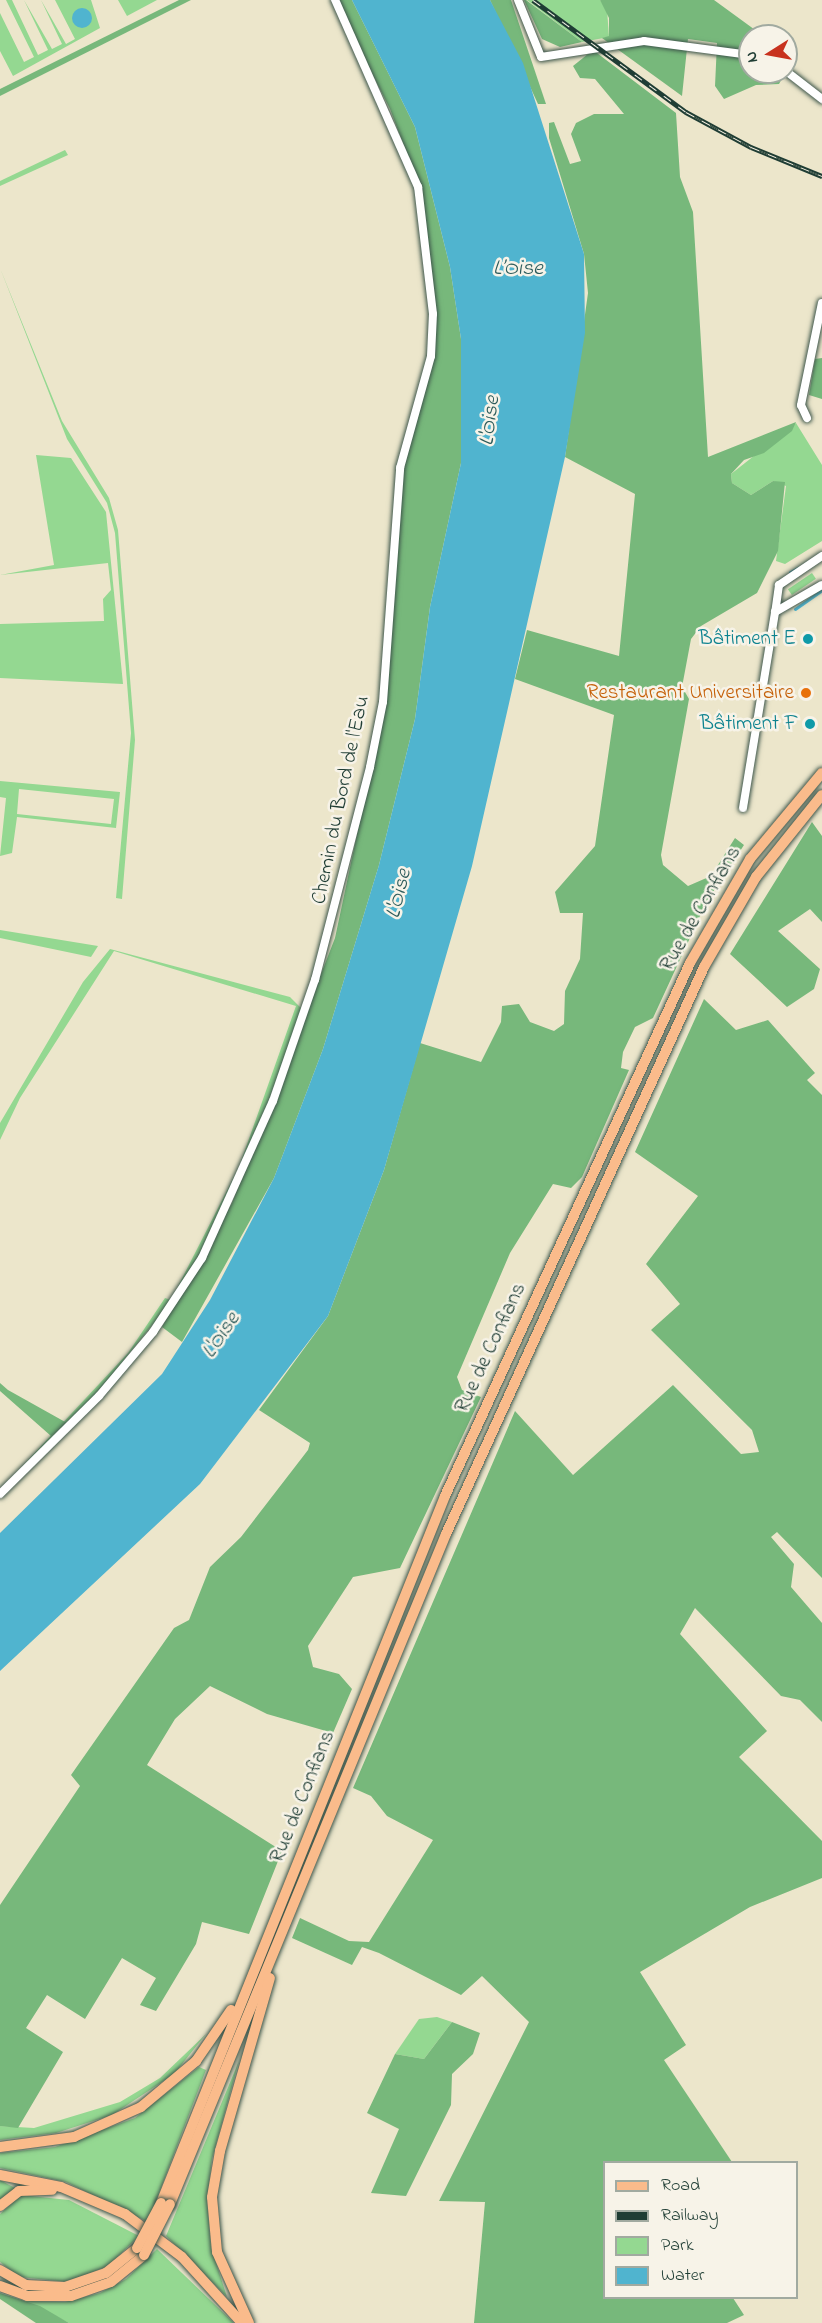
<!DOCTYPE html>
<meta charset="utf-8">
<style>
body{margin:0}
#map{position:relative;width:822px;height:2323px;overflow:hidden;background:#ece6cb;font-family:"Indie Flower",sans-serif}
div>[style]{position:absolute}
[style*='--x']{left:calc(var(--x)*1px);top:calc(var(--y)*1px);width:calc(var(--w)*1px);rotate:calc(var(--a)*1deg)}
.green>*{inset:0;background:#94d891;transform-origin:0 0}
.forest>*{inset:0;background:#77b87b}
.water>*{inset:0;background:#50b4cf}
.round{border-radius:50%}
.stream>*{height:3px;margin:-1.5px;padding:0 1.5px;transform-origin:1.5px;border-radius:1.5px;background:#50b4cf}
.roads{filter:drop-shadow(0 0 2px #3e564b) drop-shadow(0 0 2px #3e564b)}
.minor>*{height:8px;margin:-4px;padding:0 4px;transform-origin:4px;border-radius:4px;background:#fff}
.major>*{height:10px;margin:-5px;padding:0 5px;transform-origin:5px;border-radius:5px;background:#fabb8b}
.rail>*{height:5px;margin-top:-2.5px;transform-origin:0;background:repeating-linear-gradient(90deg,#f7f3e8 0 9px,#1f3d34 0 18px);box-sizing:border-box;border-block:2px solid #1f3d34}
.bridges{filter:drop-shadow(0 0 2px #3e564b) drop-shadow(0 0 2px #3e564b)}
.major-bridge>*{height:10px;margin:-5px;padding:0 5px;transform-origin:5px;border-radius:5px;background:#fabb8b}
.dots>*{width:16px;height:16px;translate:-50% -50%;box-sizing:border-box;border:3px solid #f7f3e8;border-radius:50%}
span{translate:-50% -50%;white-space:nowrap;text-align:center;line-height:1.15;-webkit-text-stroke:5px #f7f3e8;paint-order:stroke}
.culture-label{font-size:21px;color:#0d838f}
.right{translate:-100% -50%;text-align:right}
.food-label{font-size:21px;color:#c56008}
.street-label{font-size:21px;color:#1f3d34}
.water-label{font-size:22px;color:#2b5b5b;font-style:italic}
.legend{position:absolute;left:603px;top:2161px;width:195px;height:138px;box-sizing:border-box;background:#f7f3e8;border:2px solid #a1aaa0;margin:0;padding:8px 10px;list-style:none;font-size:18px;color:#1f3d34}
.legend li{display:flex;align-items:center;gap:12px;height:30px}
.legend b{width:30px;border:2px solid #a1aaa0}
.north{position:absolute;left:738px;top:24px;width:60px;height:60px;box-sizing:border-box;background:#f7f3e8;border:2px solid #a1aaa0;border-radius:50%;rotate:259deg;font-size:16px;font-weight:700;line-height:24px;text-align:center;color:#1f3d34}
.north::after{content:'';display:block;margin:auto;width:21px;height:27px;background:#c8321e;clip-path:polygon(50% 0,100% 100%,50% 72%,0 100%)}
</style>
<div id="map">
<div class="green">
<i style="clip-path:polygon(6px 0,12px 0,38px 55px,48px 50px,24px 0,52px 49px,62px 44px,41px 0,66px 44px,75px 39px,55px 0,91px 0,100px 28px,13px 76px,0 51px,0 13px,24px 62px,34px 57px)"></i>
<i style="clip-path:polygon(118px 0,157px 0,127px 16px)"></i>
<i style="clip-path:polygon(527px 0,600px 0,607px 9px,609px 37px,582px 42px)"></i>
<i style="clip-path:polygon(65px 150px,68px 155px,0 186px,0 181px)"></i>
<i style="clip-path:polygon(0 268px,62px 421px,109px 498px,118px 530px,135px 740px,122px 899px,116px 898px,131px 733px,115px 533px,107px 503px,67px 439px)"></i>
<i style="clip-path:polygon(796px 423px,822px 465px,822px 541px,785px 564px,776px 561px,786px 486px,773px 481px,751px 495px,732px 483px,731px 474px)"></i>
<i style="clip-path:polygon(36px 455px,71px 458px,106px 512px,123px 684px,0 678px,0 624px,104px 621px,103px 599px,111px 590px,108px 563px,0 575px,54px 565px)"></i>
<i style="left:812px;top:573px;width:7px;height:29px;rotate:56deg"></i>
<i style="clip-path:polygon(evenodd,0 781px,120px 792px,116px 828px,17px 817px,12px 853px,0 856px,6px 798px,0 797px,0 781px,19px 789px,114px 799px,111px 824px,17px 814px,19px 789px)"></i>
<i style="clip-path:polygon(0 930px,98px 946px,91px 957px,0 938px)"></i>
<i style="clip-path:polygon(110px 949px,290px 997px,302px 1009px,245px 1165px,186px 1283px,85px 1408px,0 1490px,128px 1353px,165px 1298px,171px 1300px,239px 1167px,296px 1006px,114px 951px,20px 1098px,0 1140px,0 1123px,83px 982px)"></i>
<i style="clip-path:polygon(437px 2017px,452px 2022px,424px 2059px,395px 2054px,419px 2019px)"></i>
<i style="clip-path:polygon(206px 2034px,174px 2074px,112px 2115px,56px 2133px,0 2140px,0 2126px,34px 2128px,120px 2102px,160px 2078px)"></i>
<i style="clip-path:polygon(239px 2061px,212px 2159px,207px 2200px,211px 2247px,227px 2297px,166px 2236px)"></i>
<i style="clip-path:polygon(199px 2067px,206px 2070px,148px 2222px,66px 2182px,0 2168px,0 2153px,55px 2147px,135px 2118px)"></i>
<i style="clip-path:polygon(0 2180px,15px 2188px,0 2200px)"></i>
<i style="clip-path:polygon(21px 2195px,69px 2200px,139px 2236px,108px 2266px,68px 2282px,19px 2277px,0 2262px,0 2214px)"></i>
<i style="clip-path:polygon(157px 2249px,234px 2323px,69px 2323px,24px 2301px,65px 2302px,100px 2293px,126px 2279px)"></i>
</div>
<div class="forest">
<i style="clip-path:polygon(179px 0,191px 0,0 96px,0 89px)"></i>
<i style="clip-path:polygon(335px 0,352px 0,415px 127px,450px 267px,461px 339px,461px 463px,430px 607px,415px 719px,379px 865px,323px 1049px,274px 1178px,182px 1342px,162px 1327px,232px 1203px,335px 938px,385px 703px,402px 468px,432px 357px,420px 188px,390px 109px)"></i>
<i style="clip-path:polygon(490px 0,511px 0,546px 104px,538px 104px)"></i>
<i style="clip-path:polygon(524px 0,526px 0,582px 42px,560px 47px,542px 39px)"></i>
<i style="clip-path:polygon(600px 0,714px 0,762px 35px,750px 36px,750px 72px,784px 75px,779px 84px,756px 85px,724px 99px,715px 86px,717px 43px,688px 39px,682px 96px,602px 38px,609px 36px,609px 18px)"></i>
<i style="clip-path:polygon(593px 50px,676px 113px,680px 177px,693px 212px,708px 457px,796px 422px,792px 431px,764px 453px,744px 460px,731px 474px,732px 483px,751px 495px,773px 481px,785px 482px,778px 551px,757px 593px,701px 626px,691px 639px,682px 687px,689px 699px,661px 855px,663px 865px,688px 886px,711px 876px,735px 838px,744px 845px,707px 901px,653px 1018px,635px 1027px,623px 1052px,621px 1068px,629px 1070px,582px 1177px,571px 1188px,553px 1184px,510px 1253px,457px 1377px,462px 1390px,481px 1397px,400px 1568px,353px 1577px,308px 1646px,313px 1667px,339px 1674px,352px 1689px,333px 1733px,267px 1714px,210px 1686px,175px 1719px,147px 1765px,282px 1851px,249px 1934px,202px 1922px,196px 1944px,156px 2011px,140px 2005px,156px 1978px,122px 1958px,85px 2019px,47px 1995px,26px 2028px,63px 2052px,18px 2128px,0 2126px,0 1905px,80px 1786px,71px 1775px,174px 1628px,189px 1620px,210px 1567px,241px 1537px,308px 1450px,310px 1443px,259px 1410px,328px 1316px,384px 1170px,420px 1043px,481px 1062px,501px 1022px,502px 1006px,519px 1004px,530px 1022px,554px 1031px,564px 1024px,565px 991px,580px 959px,583px 913px,560px 913px,555px 892px,595px 846px,614px 715px,515px 679px,527px 630px,619px 656px,635px 494px,565px 457px,588px 293px,584px 254px,549px 138px,549px 123px,554px 122px,570px 164px,581px 161px,571px 134px,576px 123px,594px 114px,624px 114px,595px 79px,580px 78px,573px 66px)"></i>
<i style="clip-path:polygon(822px 358px,822px 399px,809px 395px,815px 359px)"></i>
<i style="clip-path:polygon(812px 822px,822px 836px,822px 922px,810px 909px,778px 931px,820px 969px,814px 989px,787px 1007px,730px 954px)"></i>
<i style="clip-path:polygon(704px 999px,736px 1030px,768px 1020px,815px 1073px,807px 1080px,822px 1095px,822px 1578px,777px 1532px,771px 1537px,794px 1564px,791px 1587px,822px 1623px,822px 1722px,800px 1700px,781px 1696px,695px 1608px,680px 1634px,767px 1731px,739px 1757px,822px 1841px,822px 1878px,750px 1907px,640px 1972px,686px 2045px,664px 2060px,732px 2162px,604px 2162px,604px 2298px,733px 2298px,744px 2315px,727px 2323px,474px 2323px,485px 2202px,439px 2201px,529px 2022px,482px 1976px,461px 1995px,379px 1953px,362px 1947px,352px 1965px,292px 1938px,300px 1918px,349px 1941px,369px 1942px,433px 1840px,387px 1816px,371px 1796px,353px 1788px,515px 1411px,573px 1475px,673px 1385px,741px 1454px,759px 1452px,752px 1430px,651px 1330px,680px 1304px,646px 1264px,698px 1196px,635px 1152px)"></i>
<i style="clip-path:polygon(0 1383px,8px 1390px,67px 1423px,51px 1436px,0 1391px)"></i>
<i style="clip-path:polygon(452px 2022px,480px 2033px,473px 2054px,452px 2074px,451px 2105px,406px 2196px,371px 2193px,399px 2129px,367px 2113px,395px 2054px,424px 2059px)"></i>
<i style="clip-path:polygon(0 2293px,40px 2306px,69px 2323px,36px 2323px,0 2299px)"></i>
</div>
<div class="water">
<i style="clip-path:polygon(352px 0,490px 0,523px 63px,584px 254px,585px 333px,565px 457px,472px 866px,384px 1170px,328px 1316px,200px 1484px,0 1671px,0 1533px,162px 1374px,210px 1300px,274px 1178px,323px 1049px,379px 865px,415px 719px,430px 607px,461px 463px,461px 339px,450px 267px,415px 127px)"></i>
<i class="round" style="left:72px;top:8px;width:20px;height:20px"></i>
</div>
<div class="stream">
<i style="--x:790;--y:572;--w:9;--a:-27"></i>
<i style="--x:795;--y:609;--w:33;--a:-35"></i>
</div>
<div class="roads">
<div class="minor">
<i style="--x:518;--y:0;--w:61;--a:68"></i>
<i style="--x:541;--y:57;--w:104;--a:-8.8"></i>
<i style="--x:644;--y:41;--w:107;--a:7.5"></i>
<i style="--x:786;--y:71;--w:46;--a:37.9"></i>
<i style="--x:807;--y:418;--w:14;--a:-115"></i>
<i style="--x:801;--y:405;--w:104;--a:-78.4"></i>
<i style="--x:822;--y:556;--w:52;--a:146"></i>
<i style="--x:779;--y:585;--w:27;--a:98"></i>
<i style="--x:775;--y:612;--w:54;--a:-29.9"></i>
<i style="--x:743;--y:808;--w:199;--a:-80.7"></i>
<i style="--x:0;--y:1494;--w:139;--a:-44.7"></i>
<i style="--x:99;--y:1396;--w:84;--a:-49.8"></i>
<i style="--x:153;--y:1332;--w:89;--a:-56.5"></i>
<i style="--x:202;--y:1258;--w:172;--a:-65.7"></i>
<i style="--x:273;--y:1101;--w:128;--a:-70.9"></i>
<i style="--x:315;--y:980;--w:220;--a:-75.5"></i>
<i style="--x:370;--y:767;--w:66;--a:-78.7"></i>
<i style="--x:383;--y:702;--w:235;--a:-85.8"></i>
<i style="--x:400;--y:468;--w:116;--a:-74.5"></i>
<i style="--x:431;--y:356;--w:42;--a:-87.3"></i>
<i style="--x:433;--y:314;--w:128;--a:-96.7"></i>
<i style="--x:418;--y:187;--w:205;--a:-113.9"></i>
</div>
<div class="major">
<i style="--x:0;--y:2147;--w:75;--a:-7.7"></i>
<i style="--x:74;--y:2137;--w:73;--a:-24.1"></i>
<i style="--x:141;--y:2107;--w:72;--a:-39.9"></i>
<i style="--x:196;--y:2061;--w:62;--a:-55.5"></i>
<i style="--x:0;--y:2175;--w:62;--a:11.1"></i>
<i style="--x:61;--y:2187;--w:69;--a:22.9"></i>
<i style="--x:125;--y:2214;--w:71;--a:37"></i>
<i style="--x:182;--y:2257;--w:89;--a:47.7"></i>
<i style="--x:161;--y:2203;--w:762;--a:-68.11"></i>
<i style="--x:445;--y:1496;--w:587;--a:-65.31"></i>
<i style="--x:690;--y:963;--w:120;--a:-60"></i>
<i style="--x:750;--y:859;--w:112;--a:-50.1"></i>
<i style="--x:170;--y:2204;--w:725;--a:-67.61"></i>
<i style="--x:446;--y:1534;--w:623;--a:-65.53"></i>
<i style="--x:704;--y:967;--w:104;--a:-60"></i>
<i style="--x:756;--y:877;--w:105;--a:-51.2"></i>
<i style="--x:0;--y:2206;--w:24;--a:-38"></i>
<i style="--x:19;--y:2191;--w:33;--a:-2"></i>
<i style="--x:0;--y:2270;--w:30;--a:30"></i>
<i style="--x:26;--y:2285;--w:39;--a:3"></i>
<i style="--x:65;--y:2287;--w:43;--a:-18.9"></i>
<i style="--x:106;--y:2273;--w:40;--a:-39"></i>
<i style="--x:0;--y:2286;--w:29;--a:20"></i>
<i style="--x:27;--y:2296;--w:44;--a:0"></i>
<i style="--x:71;--y:2296;--w:42;--a:-19.3"></i>
<i style="--x:111;--y:2282;--w:43;--a:-39.3"></i>
<i style="--x:249;--y:2323;--w:78;--a:-114.3"></i>
<i style="--x:217;--y:2252;--w:55;--a:-95.2"></i>
<i style="--x:212;--y:2197;--w:47;--a:-80.1"></i>
<i style="--x:220;--y:2151;--w:180;--a:-73.9"></i>
</div>
</div>
<div class="rail">
<i style="--x:533;--y:0;--w:190;--a:36.2"></i>
<i style="--x:686;--y:112;--w:74;--a:28.3"></i>
<i style="--x:751;--y:147;--w:77;--a:22.2"></i>
</div>
<div class="bridges">
<div class="major-bridge">
<i style="--x:137;--y:2248;--w:51;--a:-61.9"></i>
<i style="--x:144;--y:2255;--w:57;--a:-63"></i>
</div>
</div>
<div class="dots">
<i style="left:808px;top:639px;background:#0f9aa8"></i>
<i style="left:806px;top:693px;background:#e8710a"></i>
<i style="left:810px;top:724px;background:#0f9aa8"></i>
</div>
<div class="culture-label">
<span class="right" style="left:796px;top:639px">Bâtiment E</span>
<span class="right" style="left:798px;top:724px">Bâtiment F</span>
</div>
<div class="food-label">
<span class="right" style="left:794px;top:693px">Restaurant Universitaire</span>
</div>
<div class="street-label">
<span style="left:341px;top:800px;rotate:-78deg">Chemin du Bord de l'Eau</span>
<span style="left:701px;top:909px;rotate:-60deg">Rue de Conflans</span>
<span style="left:491px;top:1348px;rotate:-65deg">Rue de Conflans</span>
<span style="left:303px;top:1797px;rotate:-68deg">Rue de Conflans</span>
</div>
<div class="water-label">
<span style="left:518px;top:270px">L’Oise</span>
<span style="left:491px;top:421px;rotate:-83deg">L'Oise</span>
<span style="left:400px;top:894px;rotate:-76deg">L'Oise</span>
<span style="left:222px;top:1336px;rotate:-56deg">L'Oise</span>
</div>
<ul class="legend">
<li><b style="height:8px;background:#fabb8b"></b>Road</li>
<li><b style="height:8px;background:#1f3d34"></b>Railway</li>
<li><b style="height:16px;background:#94d891"></b>Park</li>
<li><b style="height:16px;background:#50b4cf"></b>Water</li>
</ul>
<div class="north">N</div>
</div>
